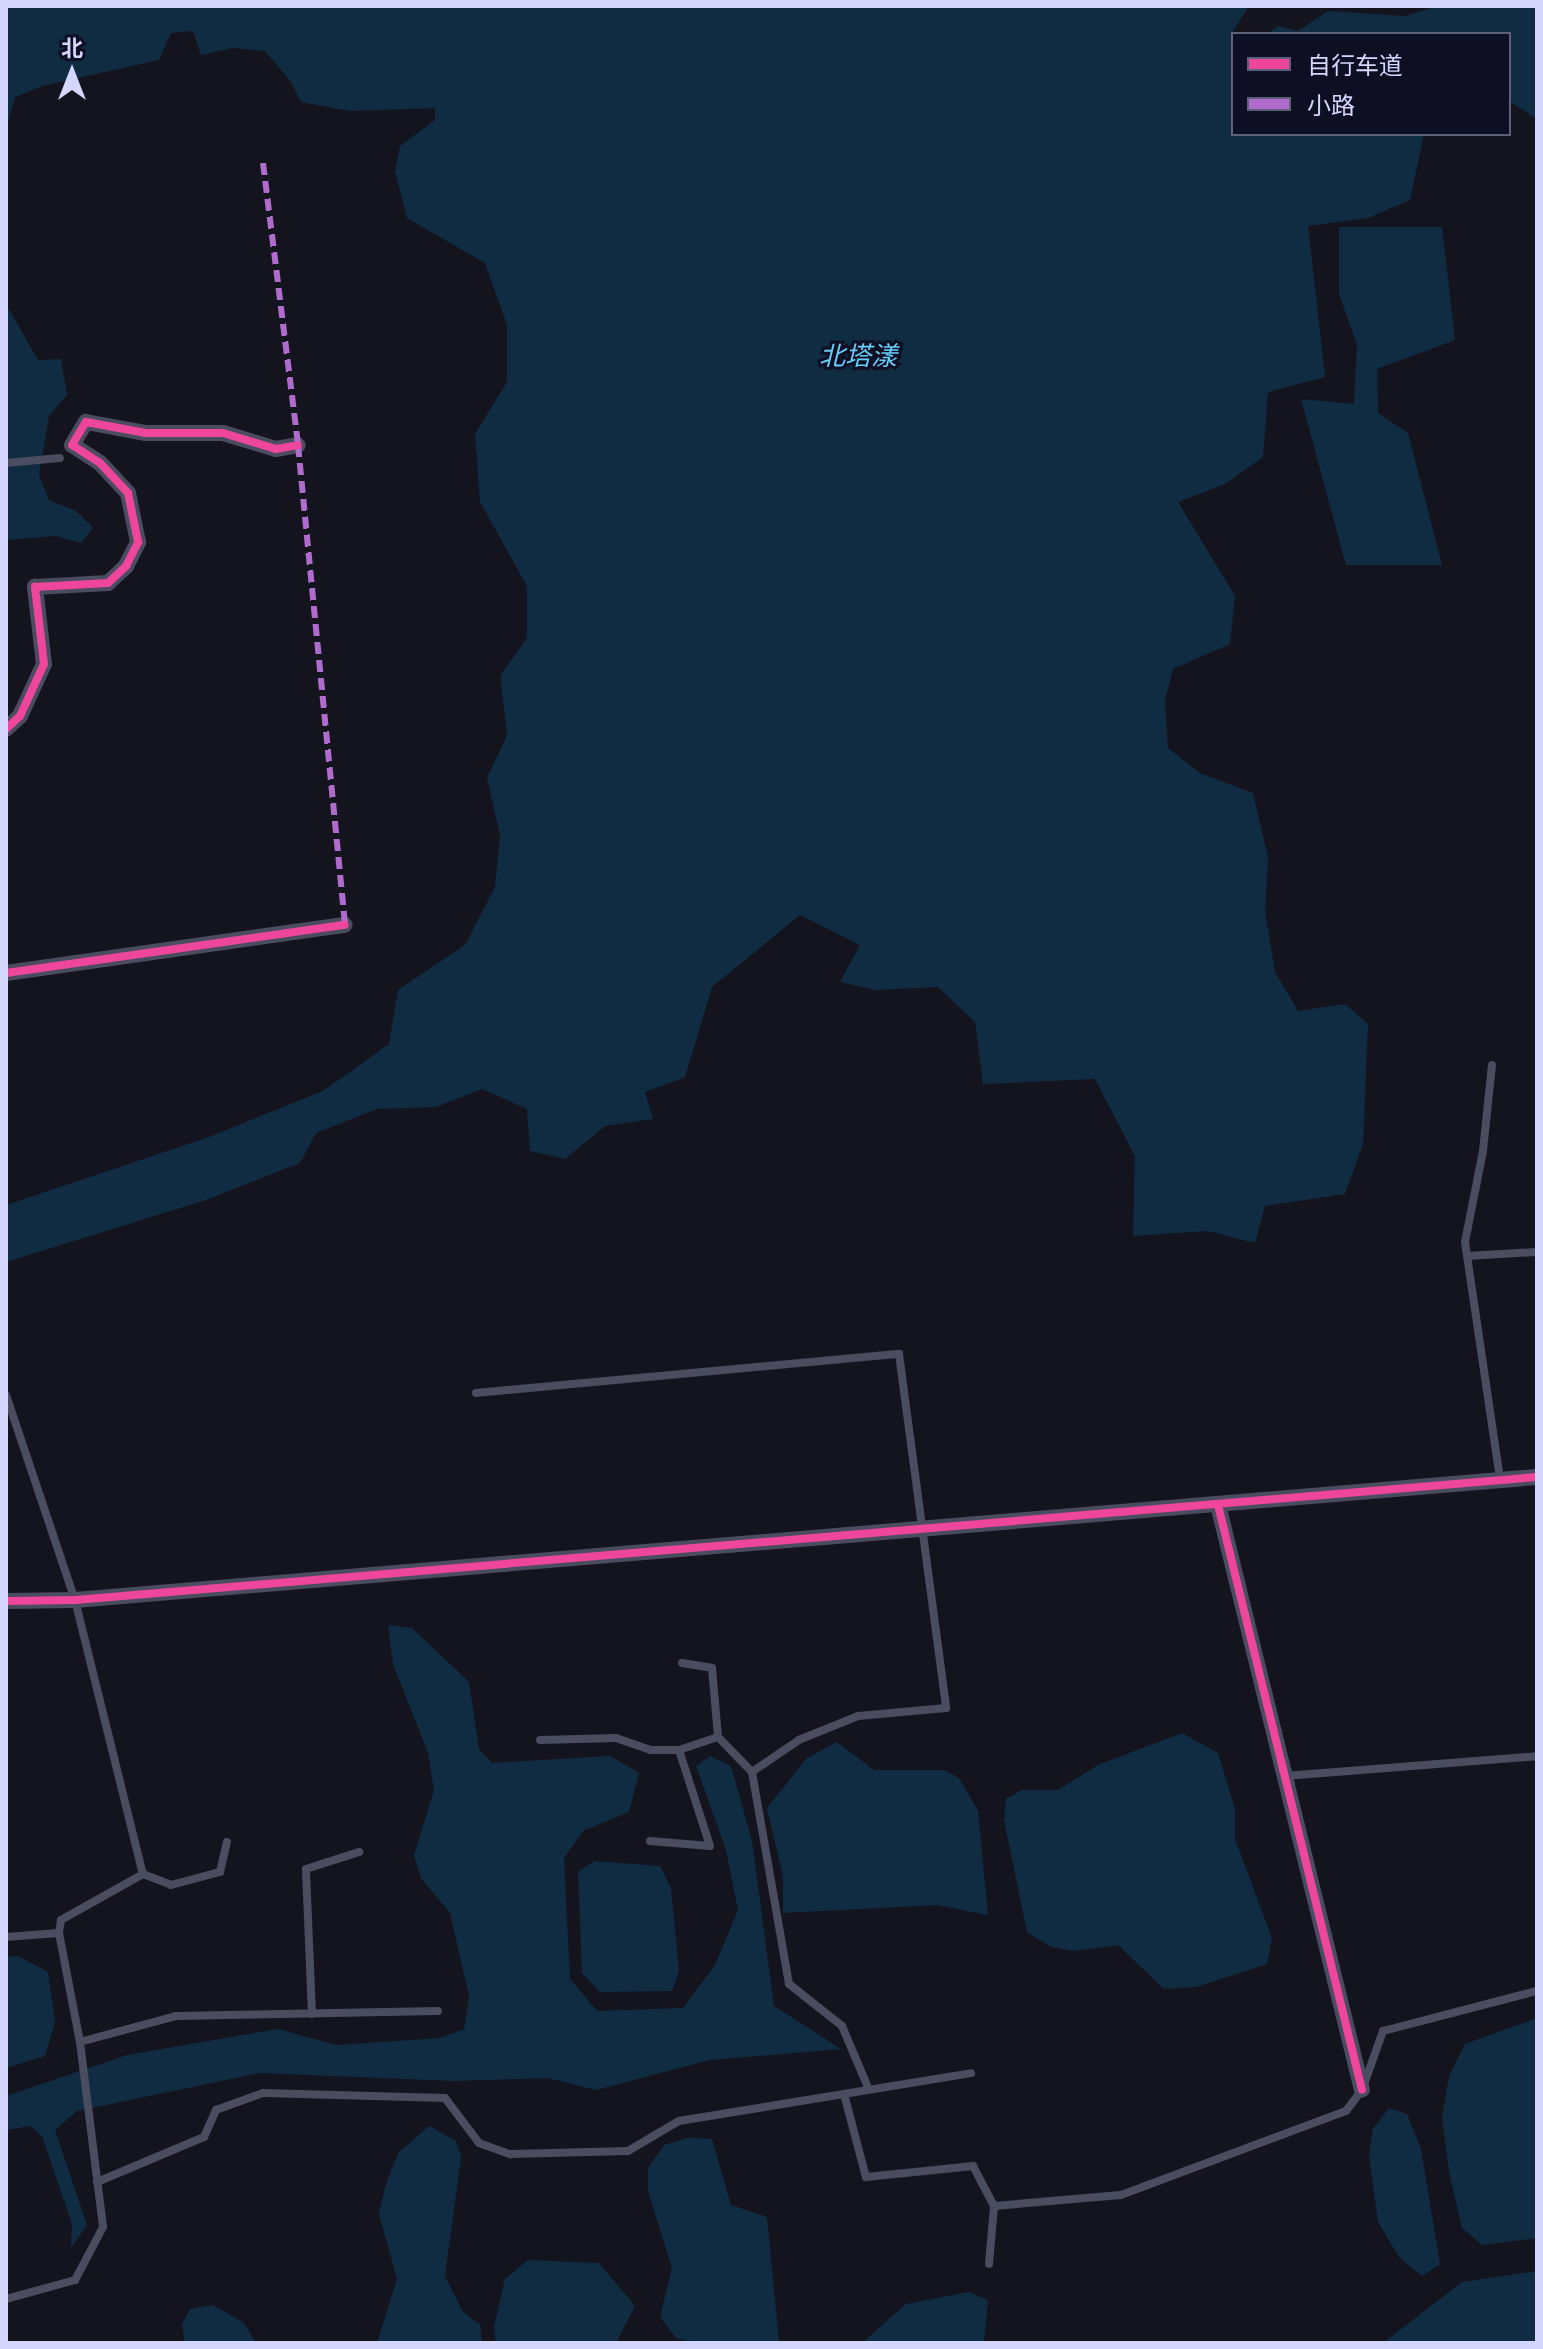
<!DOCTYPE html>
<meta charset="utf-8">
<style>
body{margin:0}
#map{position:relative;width:1543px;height:2349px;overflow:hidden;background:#14141e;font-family:"Titillium Web","Noto Sans SC",sans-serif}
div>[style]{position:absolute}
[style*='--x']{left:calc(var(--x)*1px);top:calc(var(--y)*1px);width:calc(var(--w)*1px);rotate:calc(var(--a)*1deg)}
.water>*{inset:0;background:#102c42}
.service>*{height:8px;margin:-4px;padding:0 4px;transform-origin:4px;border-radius:4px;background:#4a4c5f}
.minor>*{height:16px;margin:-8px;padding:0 8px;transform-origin:8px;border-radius:8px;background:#4a4c5f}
.quiet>*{height:6px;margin-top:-3px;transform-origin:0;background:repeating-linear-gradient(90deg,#b06ccc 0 12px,transparent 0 18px)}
.cycleway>*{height:8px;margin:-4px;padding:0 4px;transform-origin:4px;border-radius:4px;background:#ed469a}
span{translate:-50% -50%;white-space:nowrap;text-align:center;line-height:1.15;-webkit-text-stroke:6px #0f0f23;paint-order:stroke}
.water-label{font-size:26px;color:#67cdf8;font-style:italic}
.frame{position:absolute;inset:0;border:8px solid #d4d6fd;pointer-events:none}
.legend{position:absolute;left:1231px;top:32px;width:280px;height:104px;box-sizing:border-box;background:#0f0f23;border:2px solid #5e5f7a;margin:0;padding:10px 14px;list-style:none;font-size:24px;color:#d4d6fd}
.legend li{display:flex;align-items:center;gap:16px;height:40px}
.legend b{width:40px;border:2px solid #5e5f7a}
.north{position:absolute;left:32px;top:32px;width:80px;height:80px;-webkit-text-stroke:6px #0f0f23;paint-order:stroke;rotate:0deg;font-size:22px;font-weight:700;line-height:32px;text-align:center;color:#d4d6fd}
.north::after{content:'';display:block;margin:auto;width:28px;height:36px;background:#d4d6fd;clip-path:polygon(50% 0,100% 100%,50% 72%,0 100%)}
</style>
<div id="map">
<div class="water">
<i style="clip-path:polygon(6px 6px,1249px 6px,1233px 31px,1238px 34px,1233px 34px,1233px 134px,1424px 134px,1410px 200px,1368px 218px,1308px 226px,1325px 377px,1268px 392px,1263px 457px,1225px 484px,1178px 502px,1235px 596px,1230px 644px,1173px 669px,1165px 701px,1168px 748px,1200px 773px,1253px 793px,1268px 858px,1265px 912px,1275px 972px,1298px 1011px,1345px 1004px,1368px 1024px,1363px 1144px,1345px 1194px,1265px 1206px,1255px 1243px,1208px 1231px,1133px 1236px,1135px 1156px,1095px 1079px,983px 1084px,975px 1022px,938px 987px,875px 990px,840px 982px,860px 945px,800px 915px,712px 987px,685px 1077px,645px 1092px,653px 1119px,605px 1126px,565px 1159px,530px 1151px,527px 1109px,482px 1089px,436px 1107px,377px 1109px,316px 1133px,300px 1163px,206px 1200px,6px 1262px,6px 1205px,209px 1137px,323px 1091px,389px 1044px,398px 990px,465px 945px,495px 887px,500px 835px,487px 778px,507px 735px,500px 676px,527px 638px,527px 586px,480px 502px,475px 434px,507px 382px,507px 325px,485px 263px,407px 218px,395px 171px,400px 146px,435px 120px,435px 108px,350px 111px,301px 102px,289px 79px,265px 51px,233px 48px,201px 55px,193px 31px,171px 33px,159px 60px,42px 86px,15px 97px,6px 129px)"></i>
<i style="clip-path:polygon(1438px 6px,1537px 6px,1537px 119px,1509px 101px,1509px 34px,1268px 34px,1278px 26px,1298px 31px,1328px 11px,1405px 16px)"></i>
<i style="clip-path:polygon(1339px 227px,1442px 227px,1455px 340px,1377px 369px,1378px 413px,1408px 433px,1442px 565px,1346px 565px,1301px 399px,1354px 404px,1357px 345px,1339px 294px)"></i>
<i style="clip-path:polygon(6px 304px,38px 360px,61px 359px,67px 395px,49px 416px,39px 475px,49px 500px,76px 511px,93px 528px,81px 543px,56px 536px,6px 540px)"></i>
<i style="clip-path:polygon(388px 1625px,412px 1628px,469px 1682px,479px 1749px,492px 1763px,610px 1756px,639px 1773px,629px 1812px,583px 1831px,564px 1858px,570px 1979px,597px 2011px,683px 2008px,715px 1965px,738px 1910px,726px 1850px,696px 1766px,710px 1756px,731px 1766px,752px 1841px,774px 2006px,841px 2049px,710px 2060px,596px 2090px,548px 2078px,454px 2081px,259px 2073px,77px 2111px,55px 2130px,87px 2225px,71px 2248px,72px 2224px,42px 2136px,30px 2126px,6px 2130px,6px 2096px,127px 2055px,278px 2029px,336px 2045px,440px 2038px,464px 2029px,469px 1996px,450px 1913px,421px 1878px,414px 1855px,434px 1790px,428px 1753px,393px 1664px)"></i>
<i style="clip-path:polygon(1182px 1733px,1218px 1753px,1235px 1809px,1235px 1839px,1272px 1938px,1267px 1964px,1196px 1987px,1164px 1989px,1118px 1945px,1074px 1951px,1051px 1947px,1027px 1932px,1004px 1820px,1006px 1799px,1022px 1790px,1058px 1790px,1098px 1765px)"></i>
<i style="clip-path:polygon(837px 1742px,874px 1770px,944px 1770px,959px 1778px,978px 1811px,988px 1915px,937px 1905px,783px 1913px,783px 1877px,767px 1808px,807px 1758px)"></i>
<i style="clip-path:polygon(594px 1861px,660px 1866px,671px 1888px,679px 1971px,672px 1991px,600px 1992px,582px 1973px,578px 1872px)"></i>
<i style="clip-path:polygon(18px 1956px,48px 1972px,55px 2022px,45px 2056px,6px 2068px,6px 1957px)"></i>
<i style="clip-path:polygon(1537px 2018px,1537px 2238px,1482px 2245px,1462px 2228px,1449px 2172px,1442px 2118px,1449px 2076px,1465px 2044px)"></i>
<i style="clip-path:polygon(1389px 2108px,1407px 2114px,1421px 2149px,1440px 2264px,1422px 2276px,1399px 2257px,1378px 2222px,1369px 2155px,1373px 2129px)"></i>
<i style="clip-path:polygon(429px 2126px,456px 2141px,461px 2157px,445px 2276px,463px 2312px,480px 2324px,482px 2343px,377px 2343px,397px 2279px,379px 2214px,386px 2184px,398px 2153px)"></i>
<i style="clip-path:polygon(687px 2138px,712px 2139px,731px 2205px,767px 2217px,779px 2342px,699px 2343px,676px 2338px,660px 2317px,672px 2268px,648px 2191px,648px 2168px,664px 2145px)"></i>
<i style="clip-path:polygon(528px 2260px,599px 2263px,635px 2306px,616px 2343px,496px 2343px,494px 2327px,505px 2279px)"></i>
<i style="clip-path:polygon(1537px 2271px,1537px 2343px,1383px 2343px,1462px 2282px)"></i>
<i style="clip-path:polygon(969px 2292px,988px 2300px,984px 2343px,862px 2343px,906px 2304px)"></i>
<i style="clip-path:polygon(213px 2305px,244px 2323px,256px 2343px,185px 2343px,182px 2324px,190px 2309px)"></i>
</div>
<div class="service">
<i style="--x:6;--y:463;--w:54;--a:-5.3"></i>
<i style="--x:1492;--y:1065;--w:86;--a:96"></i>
<i style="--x:1483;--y:1151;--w:93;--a:101.2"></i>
<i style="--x:1465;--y:1242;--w:241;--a:81.6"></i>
<i style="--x:1467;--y:1256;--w:70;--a:-3.3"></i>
<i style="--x:476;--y:1393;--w:425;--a:-5.3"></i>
<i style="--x:899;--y:1354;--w:357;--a:82.4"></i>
<i style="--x:946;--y:1708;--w:88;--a:174.8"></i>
<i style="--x:858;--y:1716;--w:64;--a:157.9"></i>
<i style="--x:799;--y:1740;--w:57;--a:145.8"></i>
<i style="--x:6;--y:1395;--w:216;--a:71.4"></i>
<i style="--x:75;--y:1600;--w:282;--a:76.1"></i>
<i style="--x:143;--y:1874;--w:94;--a:150.7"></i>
<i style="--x:61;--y:1920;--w:13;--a:99"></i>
<i style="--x:682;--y:1663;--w:30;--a:9"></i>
<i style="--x:712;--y:1668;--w:69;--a:85"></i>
<i style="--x:718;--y:1737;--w:49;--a:45.8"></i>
<i style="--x:752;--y:1772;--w:215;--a:80.1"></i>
<i style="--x:789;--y:1984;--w:68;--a:38.4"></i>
<i style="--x:842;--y:2026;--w:69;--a:67.1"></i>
<i style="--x:540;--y:1740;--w:76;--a:-1.5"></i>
<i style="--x:616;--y:1738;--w:36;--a:19"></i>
<i style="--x:650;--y:1750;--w:29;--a:0"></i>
<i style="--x:679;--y:1750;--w:41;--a:-18.4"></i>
<i style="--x:1285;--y:1776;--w:253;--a:-4.5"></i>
<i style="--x:650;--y:1841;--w:60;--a:4.8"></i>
<i style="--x:710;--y:1846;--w:101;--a:-107.9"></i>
<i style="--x:143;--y:1874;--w:30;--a:21"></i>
<i style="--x:171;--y:1885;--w:51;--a:-14.9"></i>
<i style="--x:220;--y:1872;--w:31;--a:-77"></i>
<i style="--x:6;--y:1937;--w:53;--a:-4.3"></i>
<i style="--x:59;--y:1933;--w:111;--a:79.1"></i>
<i style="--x:80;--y:2042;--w:186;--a:82.9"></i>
<i style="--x:103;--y:2227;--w:60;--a:117.8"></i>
<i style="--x:75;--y:2280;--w:72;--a:164.6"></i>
<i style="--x:312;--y:2014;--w:145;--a:-92.4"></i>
<i style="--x:306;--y:1869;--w:56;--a:-17.8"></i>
<i style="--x:80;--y:2042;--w:99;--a:-15.2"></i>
<i style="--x:176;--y:2016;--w:262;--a:-1.1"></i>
<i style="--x:844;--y:2094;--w:86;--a:75.2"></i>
<i style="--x:866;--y:2177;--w:108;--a:-5.9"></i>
<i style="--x:973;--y:2166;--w:45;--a:62.3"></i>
<i style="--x:994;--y:2206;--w:58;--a:94.9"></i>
<i style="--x:97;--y:2182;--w:116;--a:-22.8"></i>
<i style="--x:204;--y:2137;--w:30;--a:-66"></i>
<i style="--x:216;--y:2110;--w:50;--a:-19.9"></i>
<i style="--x:263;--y:2093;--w:182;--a:1.6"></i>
<i style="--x:445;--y:2098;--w:56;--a:52.9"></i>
<i style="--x:479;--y:2143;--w:33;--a:20"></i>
<i style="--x:510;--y:2154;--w:118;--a:-1.5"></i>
<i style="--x:628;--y:2151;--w:59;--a:-30.5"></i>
<i style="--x:679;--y:2121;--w:296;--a:-9.3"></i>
<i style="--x:994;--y:2206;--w:127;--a:-5"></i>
<i style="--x:1121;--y:2195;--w:240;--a:-20.5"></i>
<i style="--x:1346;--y:2111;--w:26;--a:-53"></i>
<i style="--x:1362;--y:2090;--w:63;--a:-70.4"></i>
<i style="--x:1383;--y:2031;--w:159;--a:-14.6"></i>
</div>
<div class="minor">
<i style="--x:6;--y:729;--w:19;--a:-43"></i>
<i style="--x:20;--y:716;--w:57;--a:-65.2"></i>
<i style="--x:44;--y:664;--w:78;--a:-96.7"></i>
<i style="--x:35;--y:587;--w:73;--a:-3.1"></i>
<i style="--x:108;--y:583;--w:25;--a:-43"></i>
<i style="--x:126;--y:566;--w:27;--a:-63"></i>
<i style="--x:138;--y:542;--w:50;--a:-101.5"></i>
<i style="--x:128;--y:493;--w:41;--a:-133"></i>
<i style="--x:100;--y:463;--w:33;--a:-147"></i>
<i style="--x:72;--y:445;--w:27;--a:-59"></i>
<i style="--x:86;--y:422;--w:61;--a:10.4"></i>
<i style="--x:146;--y:433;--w:77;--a:0"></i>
<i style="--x:223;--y:433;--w:55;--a:16.8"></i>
<i style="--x:276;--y:449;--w:22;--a:-10"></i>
<i style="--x:6;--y:973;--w:342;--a:-8.1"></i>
<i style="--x:1218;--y:1505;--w:602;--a:76.17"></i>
<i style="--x:6;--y:1601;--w:69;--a:-0.8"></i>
<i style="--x:75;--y:1600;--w:1467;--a:-4.81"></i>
</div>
<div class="quiet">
<i style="--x:263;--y:163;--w:284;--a:82.9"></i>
<i style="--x:298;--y:445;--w:482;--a:84.4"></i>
</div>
<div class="cycleway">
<i style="--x:6;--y:729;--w:19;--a:-43"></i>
<i style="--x:20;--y:716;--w:57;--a:-65.2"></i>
<i style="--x:44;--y:664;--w:78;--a:-96.7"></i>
<i style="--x:35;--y:587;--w:73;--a:-3.1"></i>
<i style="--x:108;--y:583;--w:25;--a:-43"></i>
<i style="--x:126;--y:566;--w:27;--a:-63"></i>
<i style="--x:138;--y:542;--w:50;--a:-101.5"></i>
<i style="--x:128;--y:493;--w:41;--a:-133"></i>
<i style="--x:100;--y:463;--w:33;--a:-147"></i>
<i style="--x:72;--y:445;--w:27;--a:-59"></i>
<i style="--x:86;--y:422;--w:61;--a:10.4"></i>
<i style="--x:146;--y:433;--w:77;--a:0"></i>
<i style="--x:223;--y:433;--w:55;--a:16.8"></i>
<i style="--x:276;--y:449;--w:22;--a:-10"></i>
<i style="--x:6;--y:973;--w:342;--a:-8.1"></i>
<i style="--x:1218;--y:1505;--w:602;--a:76.17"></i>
<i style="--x:6;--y:1601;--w:69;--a:-0.8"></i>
<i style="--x:75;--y:1600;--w:1467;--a:-4.81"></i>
</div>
<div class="water-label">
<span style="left:858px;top:356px">北塔漾</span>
</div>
<div class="frame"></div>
<ul class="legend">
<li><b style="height:10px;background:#ed469a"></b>自行车道</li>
<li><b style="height:10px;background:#b06ccc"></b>小路</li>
</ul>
<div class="north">北</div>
</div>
